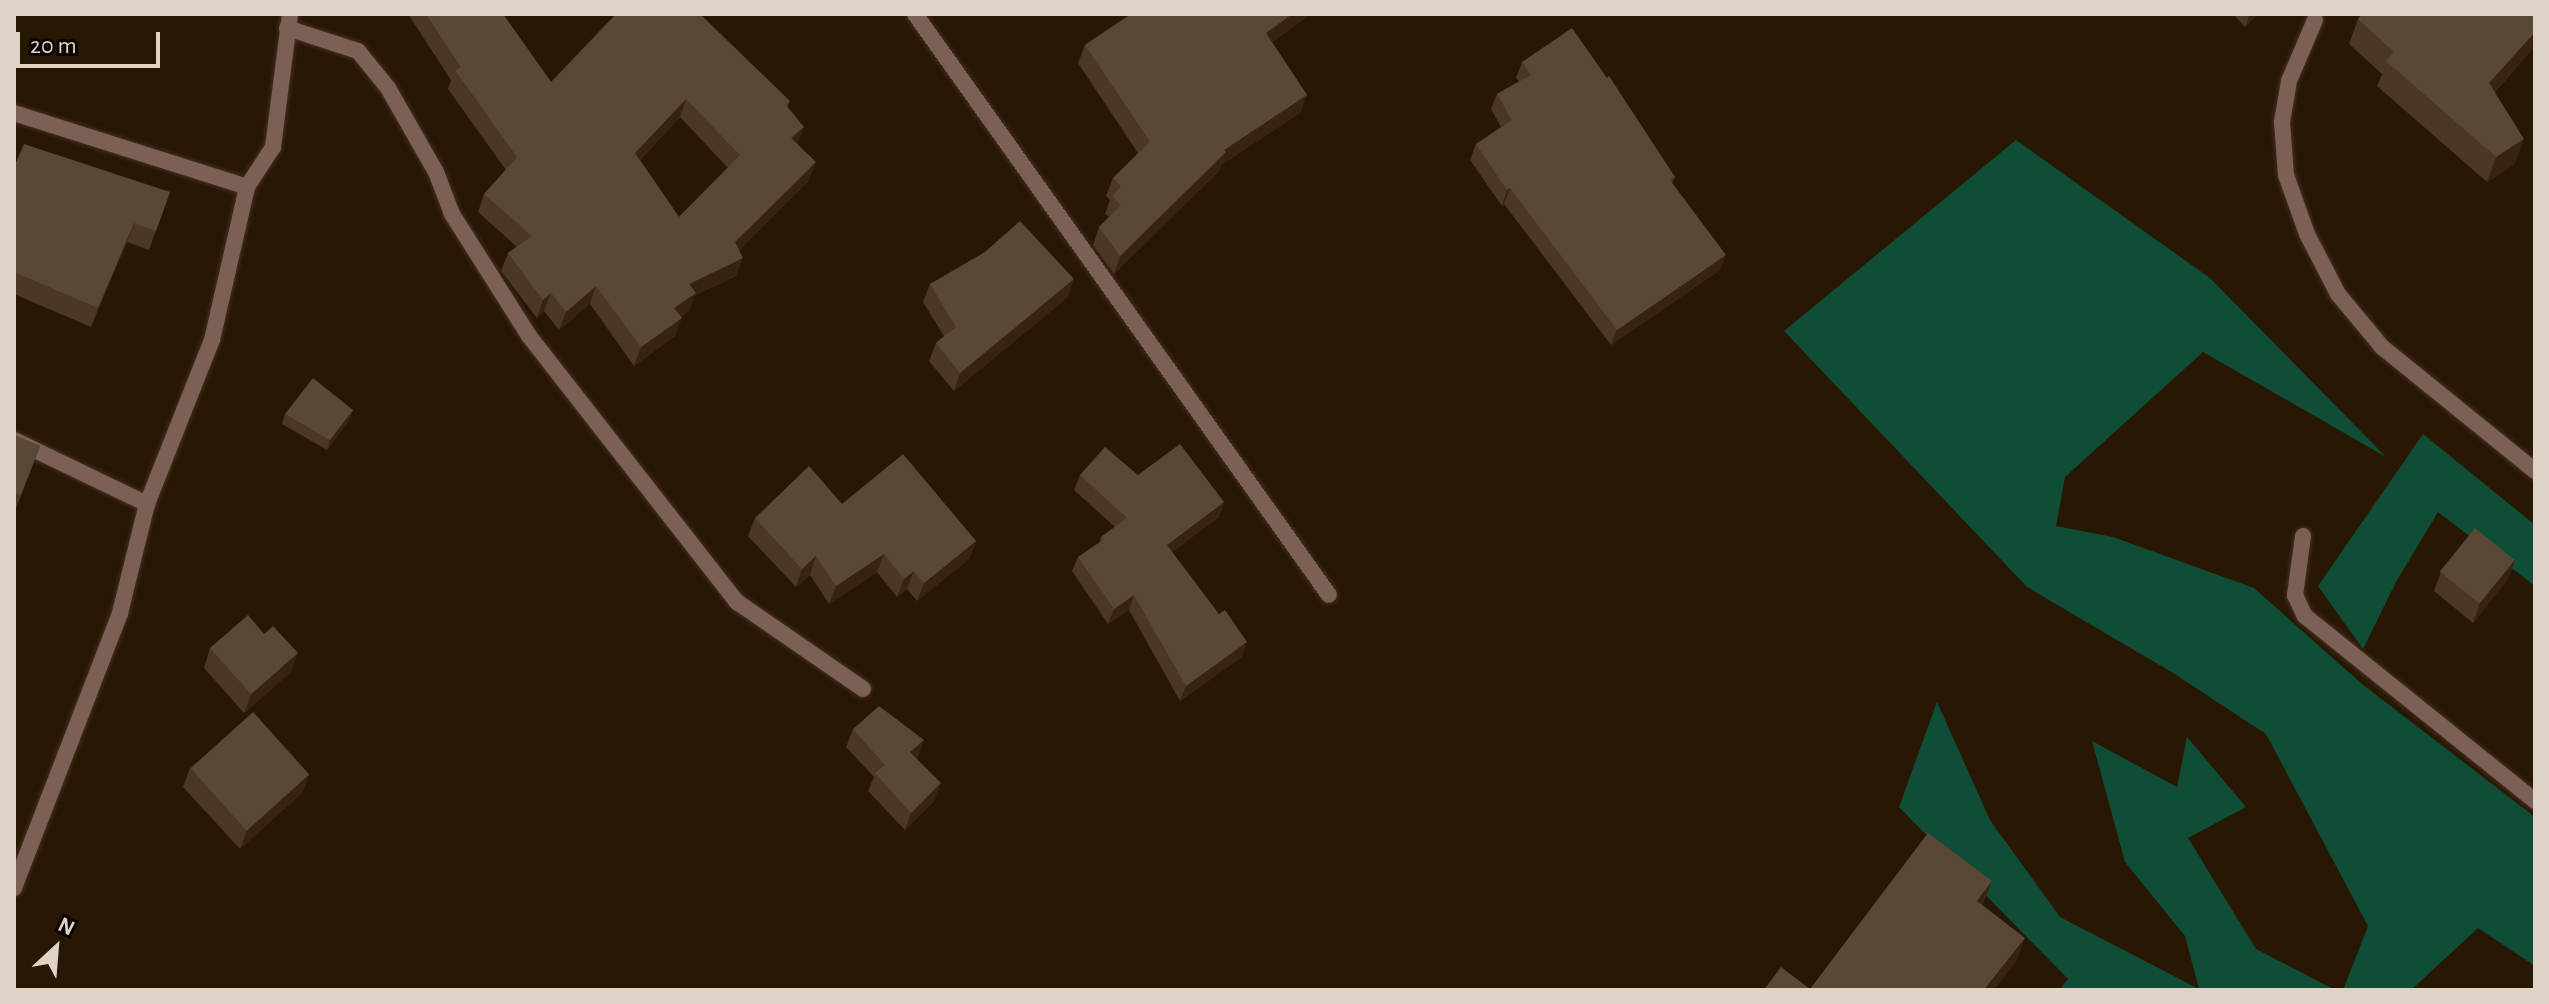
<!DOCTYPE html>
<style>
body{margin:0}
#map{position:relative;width:2549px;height:1004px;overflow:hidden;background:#281703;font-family:"Alegreya Sans",sans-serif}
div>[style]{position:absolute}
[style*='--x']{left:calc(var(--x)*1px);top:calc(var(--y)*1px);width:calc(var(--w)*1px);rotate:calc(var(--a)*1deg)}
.forest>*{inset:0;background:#104d37}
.roads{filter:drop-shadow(0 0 2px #42311e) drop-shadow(0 0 2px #42311e)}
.service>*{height:16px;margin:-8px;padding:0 8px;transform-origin:8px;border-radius:8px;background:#7c6057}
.minor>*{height:16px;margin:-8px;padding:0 8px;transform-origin:8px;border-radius:8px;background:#7c6057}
.wall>*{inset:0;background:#4a3724}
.shaded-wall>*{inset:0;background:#362310}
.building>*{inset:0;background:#5a4836;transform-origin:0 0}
span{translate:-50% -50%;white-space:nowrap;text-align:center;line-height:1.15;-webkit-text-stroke:6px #0b0501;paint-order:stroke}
.frame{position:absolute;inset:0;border:16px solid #dfd3c7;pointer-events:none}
.north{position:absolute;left:16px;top:908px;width:80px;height:80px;-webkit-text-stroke:6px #0b0501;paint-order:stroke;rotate:26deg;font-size:22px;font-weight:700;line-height:32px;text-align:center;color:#dfd3c7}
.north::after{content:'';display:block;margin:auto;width:28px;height:36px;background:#dfd3c7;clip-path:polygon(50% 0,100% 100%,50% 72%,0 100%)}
.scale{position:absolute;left:16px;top:32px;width:144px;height:36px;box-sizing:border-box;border:4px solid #dfd3c7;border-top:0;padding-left:10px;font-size:24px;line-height:28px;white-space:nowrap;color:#dfd3c7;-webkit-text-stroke:6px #0b0501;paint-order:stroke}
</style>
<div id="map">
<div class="forest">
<i style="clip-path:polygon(2016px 140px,2210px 278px,2386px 457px,2203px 352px,2065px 477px,2056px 526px,2113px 537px,2254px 588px,2362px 684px,2535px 817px,2535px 966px,2478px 928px,2411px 990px,2343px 990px,2368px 926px,2266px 734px,2173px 673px,2027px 587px,1784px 331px)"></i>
<i style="clip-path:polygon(2423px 434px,2535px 525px,2535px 586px,2438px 512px,2396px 582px,2363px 649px,2318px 586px)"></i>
<i style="clip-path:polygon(1937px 702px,1990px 820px,2060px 917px,2199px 989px,2185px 936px,2125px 862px,2092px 741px,2177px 787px,2187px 737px,2246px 807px,2188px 838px,2256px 949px,2335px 990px,2059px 990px,2068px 979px,1899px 807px)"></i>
</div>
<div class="roads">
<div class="service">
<i style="--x:2315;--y:20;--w:66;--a:113.1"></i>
<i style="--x:2289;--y:81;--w:42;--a:99.7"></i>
<i style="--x:2282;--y:122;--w:53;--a:85.7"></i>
<i style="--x:2286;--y:175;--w:63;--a:70.4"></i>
<i style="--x:2307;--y:234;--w:68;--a:62.7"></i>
<i style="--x:2338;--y:294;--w:69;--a:50.3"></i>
<i style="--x:2382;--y:347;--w:197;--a:39"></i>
<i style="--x:2303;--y:536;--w:60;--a:97.7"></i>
<i style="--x:2295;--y:595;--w:23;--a:65"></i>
<i style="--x:2305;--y:616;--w:295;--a:38.8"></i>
</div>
<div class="minor">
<i style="--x:915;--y:14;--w:713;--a:54.53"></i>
<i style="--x:287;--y:28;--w:75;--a:17.9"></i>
<i style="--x:358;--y:51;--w:48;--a:51"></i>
<i style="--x:388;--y:88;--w:97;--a:60.3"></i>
<i style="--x:436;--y:172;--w:45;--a:69.1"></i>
<i style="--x:452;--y:214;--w:144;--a:57.7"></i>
<i style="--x:529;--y:336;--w:338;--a:52"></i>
<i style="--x:737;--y:602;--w:153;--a:34.6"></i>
<i style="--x:14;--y:113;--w:244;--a:17.6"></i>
<i style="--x:14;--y:440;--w:148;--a:25.7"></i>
<i style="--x:14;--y:888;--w:295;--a:-68.9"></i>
<i style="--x:120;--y:613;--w:112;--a:-76.1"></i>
<i style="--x:147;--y:504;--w:176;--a:-68.4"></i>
<i style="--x:212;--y:340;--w:157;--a:-77.1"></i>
<i style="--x:247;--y:187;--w:48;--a:-57"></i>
<i style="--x:273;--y:147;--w:134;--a:-82.7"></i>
</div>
</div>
<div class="wall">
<i style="clip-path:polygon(evenodd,408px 14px,503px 14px,551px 82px,790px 101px,787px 108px,809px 180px,739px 250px,736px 276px,694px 296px,689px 311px,681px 317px,675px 336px,634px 366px,590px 304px,559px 330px,544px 311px,537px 318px,501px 271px,508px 253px,517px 247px,478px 212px,484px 194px,506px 170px,448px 89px,451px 80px,408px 14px,680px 117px,728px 168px,679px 217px,640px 160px,680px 117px)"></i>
<i style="clip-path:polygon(1131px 14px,1311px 14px,1272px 42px,1307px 95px,1300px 113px,1221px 165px,1219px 171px,1114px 274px,1093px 245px,1099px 227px,1109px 217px,1105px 214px,1110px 200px,1106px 196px,1113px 178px,1138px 153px,1078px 63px,1085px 45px)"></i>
<i style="clip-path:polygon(2233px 14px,2259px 14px,2245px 27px)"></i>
<i style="clip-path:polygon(2535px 14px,2535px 46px,2495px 92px,2515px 164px,2487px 182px,2377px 86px,2382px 74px,2349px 44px,2358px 19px)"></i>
<i style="clip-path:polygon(1522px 62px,1675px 177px,1672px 183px,1720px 270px,1611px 345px,1504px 204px,1502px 206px,1470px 160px,1476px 144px,1501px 127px,1491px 109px,1497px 94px,1519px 81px,1516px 78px)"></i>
<i style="clip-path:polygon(14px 167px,170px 192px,149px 250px,127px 242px,91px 327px,14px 294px)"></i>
<i style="clip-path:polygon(930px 284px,1068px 297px,954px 391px,929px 361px,936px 343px,944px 336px,923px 302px)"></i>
<i style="clip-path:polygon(353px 410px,349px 420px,327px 450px,282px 424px,285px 414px)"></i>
<i style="clip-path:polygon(14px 435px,40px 446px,15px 511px,14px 511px)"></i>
<i style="clip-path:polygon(1080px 475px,1138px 475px,1224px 502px,1219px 517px,1172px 552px,1242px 657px,1180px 701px,1129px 610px,1108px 624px,1072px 571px,1078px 557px,1099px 543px,1101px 537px,1115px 527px,1074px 490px)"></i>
<i style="clip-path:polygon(842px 504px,976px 541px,969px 559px,917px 601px,907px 589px,897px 597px,877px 572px,829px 604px,810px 575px,796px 587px,748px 536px,755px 518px)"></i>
<i style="clip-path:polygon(2515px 560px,2508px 579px,2473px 623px,2434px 591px,2441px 572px)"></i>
<i style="clip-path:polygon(210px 648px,291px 672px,244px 713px,204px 668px)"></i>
<i style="clip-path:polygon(853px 729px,924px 740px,917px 759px,934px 801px,905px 830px,868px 791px,874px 777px,846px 747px)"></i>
<i style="clip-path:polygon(190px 768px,309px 774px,302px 793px,240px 849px,183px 787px)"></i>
</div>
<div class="shaded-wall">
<i style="clip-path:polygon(1292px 14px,1311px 14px,1259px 51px,1266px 33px)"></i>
<i style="clip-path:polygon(2250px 14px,2259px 14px,2245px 27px)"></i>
<i style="clip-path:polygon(2535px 32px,2535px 46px,2480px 108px,2489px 83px)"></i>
<i style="clip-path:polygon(1307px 95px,1300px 113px,1221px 165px,1219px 171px,1114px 274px,1120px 256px,1224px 150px)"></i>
<i style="clip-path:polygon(686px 99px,680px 117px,629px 171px,635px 153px)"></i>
<i style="clip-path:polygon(804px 127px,797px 145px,791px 138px)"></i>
<i style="clip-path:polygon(2524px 139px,2515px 164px,2487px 182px,2496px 157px)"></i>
<i style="clip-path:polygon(816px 162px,809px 180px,729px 260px,735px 242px)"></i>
<i style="clip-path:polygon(1510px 188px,1504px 204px,1502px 206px,1507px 190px)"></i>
<i style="clip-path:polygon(134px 223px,127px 242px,91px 327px,98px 308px)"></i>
<i style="clip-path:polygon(1726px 255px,1720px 270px,1611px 345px,1617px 330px)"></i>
<i style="clip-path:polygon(743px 258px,736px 276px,694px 296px,689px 311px,668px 326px,674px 308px,689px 284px)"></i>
<i style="clip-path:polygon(1074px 279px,1068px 297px,954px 391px,960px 373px)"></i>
<i style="clip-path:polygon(596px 286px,590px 304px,559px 330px,566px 312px)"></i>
<i style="clip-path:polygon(551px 293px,544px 311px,537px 318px,543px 300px)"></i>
<i style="clip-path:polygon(682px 318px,675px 336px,634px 366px,641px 347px)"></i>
<i style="clip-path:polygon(353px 410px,349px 420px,327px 450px,330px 440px)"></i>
<i style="clip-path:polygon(1224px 502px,1219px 517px,1162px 559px,1167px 545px)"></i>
<i style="clip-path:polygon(976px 541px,969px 559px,917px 601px,924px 583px)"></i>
<i style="clip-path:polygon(884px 554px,877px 572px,829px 604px,836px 586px)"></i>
<i style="clip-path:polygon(816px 556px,810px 575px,796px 587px,802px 569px)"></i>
<i style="clip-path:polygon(2515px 560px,2508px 579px,2473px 623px,2480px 603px)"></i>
<i style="clip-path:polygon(914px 571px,907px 589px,897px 597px,904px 579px)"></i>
<i style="clip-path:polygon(1134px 595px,1129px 610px,1108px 624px,1114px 609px)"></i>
<i style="clip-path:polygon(1247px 642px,1242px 657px,1180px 701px,1186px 686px)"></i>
<i style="clip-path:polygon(298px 653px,291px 672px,244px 713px,251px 694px)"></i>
<i style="clip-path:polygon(924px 740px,918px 758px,904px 770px,910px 752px)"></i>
<i style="clip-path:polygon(309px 774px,302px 793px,240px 849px,247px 830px)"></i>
<i style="clip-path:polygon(941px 783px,934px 801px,905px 830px,911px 813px)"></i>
<i style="clip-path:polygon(1992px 881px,1983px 905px,1968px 924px,1977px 901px)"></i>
<i style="clip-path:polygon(2025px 938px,2016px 962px,1994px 990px,1984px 990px)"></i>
</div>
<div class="building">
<i style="clip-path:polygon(evenodd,426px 14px,503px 14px,551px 82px,616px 14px,700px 14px,790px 101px,786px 105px,804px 127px,791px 138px,816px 162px,735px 242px,743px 258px,689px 284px,696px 293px,674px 308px,682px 318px,641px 347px,596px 286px,566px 312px,551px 293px,543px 300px,508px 253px,532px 236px,484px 194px,517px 157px,455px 70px,461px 67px,426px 14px,686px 99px,740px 155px,679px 217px,635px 153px,686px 99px)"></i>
<i style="clip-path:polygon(1131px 14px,1292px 14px,1266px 33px,1307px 95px,1224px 150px,1226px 152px,1120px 256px,1099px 227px,1121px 205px,1112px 196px,1121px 186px,1113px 178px,1150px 142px,1085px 45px)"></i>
<i style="clip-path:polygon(2362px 14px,2535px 14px,2535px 32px,2489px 83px,2524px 139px,2496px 157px,2386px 61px,2394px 52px,2358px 19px)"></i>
<i style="clip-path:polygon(1572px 28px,1607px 78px,1609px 76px,1675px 177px,1670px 180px,1726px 255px,1617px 330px,1510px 188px,1507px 190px,1476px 144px,1512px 120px,1497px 94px,1531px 75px,1522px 62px)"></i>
<i style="clip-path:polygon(24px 144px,170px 192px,156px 231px,134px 223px,98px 308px,14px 272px,14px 167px)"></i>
<i style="clip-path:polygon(1020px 221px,1074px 279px,960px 373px,936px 343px,956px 327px,930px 284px,985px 252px)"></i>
<i style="clip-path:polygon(313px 378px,353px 410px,330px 440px,285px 414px)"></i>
<i style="clip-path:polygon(14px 435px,40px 446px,21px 495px,14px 493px)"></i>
<i style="clip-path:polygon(1180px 444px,1224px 502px,1167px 545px,1219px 614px,1225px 610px,1247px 642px,1186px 686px,1134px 595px,1114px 609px,1078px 557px,1103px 540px,1101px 537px,1127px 518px,1080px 475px,1105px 447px,1138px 475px)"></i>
<i style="clip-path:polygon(903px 454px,976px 541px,924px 583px,914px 571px,904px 579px,884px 554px,836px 586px,816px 556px,802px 569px,755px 518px,809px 466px,842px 504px)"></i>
<i style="left:2475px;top:528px;width:51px;height:56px;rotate:39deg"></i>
<i style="clip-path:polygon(248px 615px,264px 634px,273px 626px,298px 653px,251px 694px,210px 648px)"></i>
<i style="clip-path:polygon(879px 706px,924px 740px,910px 752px,941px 783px,911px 813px,875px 773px,885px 765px,853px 729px)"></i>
<i style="left:253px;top:712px;width:84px;height:84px;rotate:48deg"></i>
<i style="clip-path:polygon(1928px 833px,1992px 881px,1977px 901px,2025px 938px,1984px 990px,1764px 990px,1781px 967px,1810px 989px)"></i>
</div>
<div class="frame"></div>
<div class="north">N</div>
<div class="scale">20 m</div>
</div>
